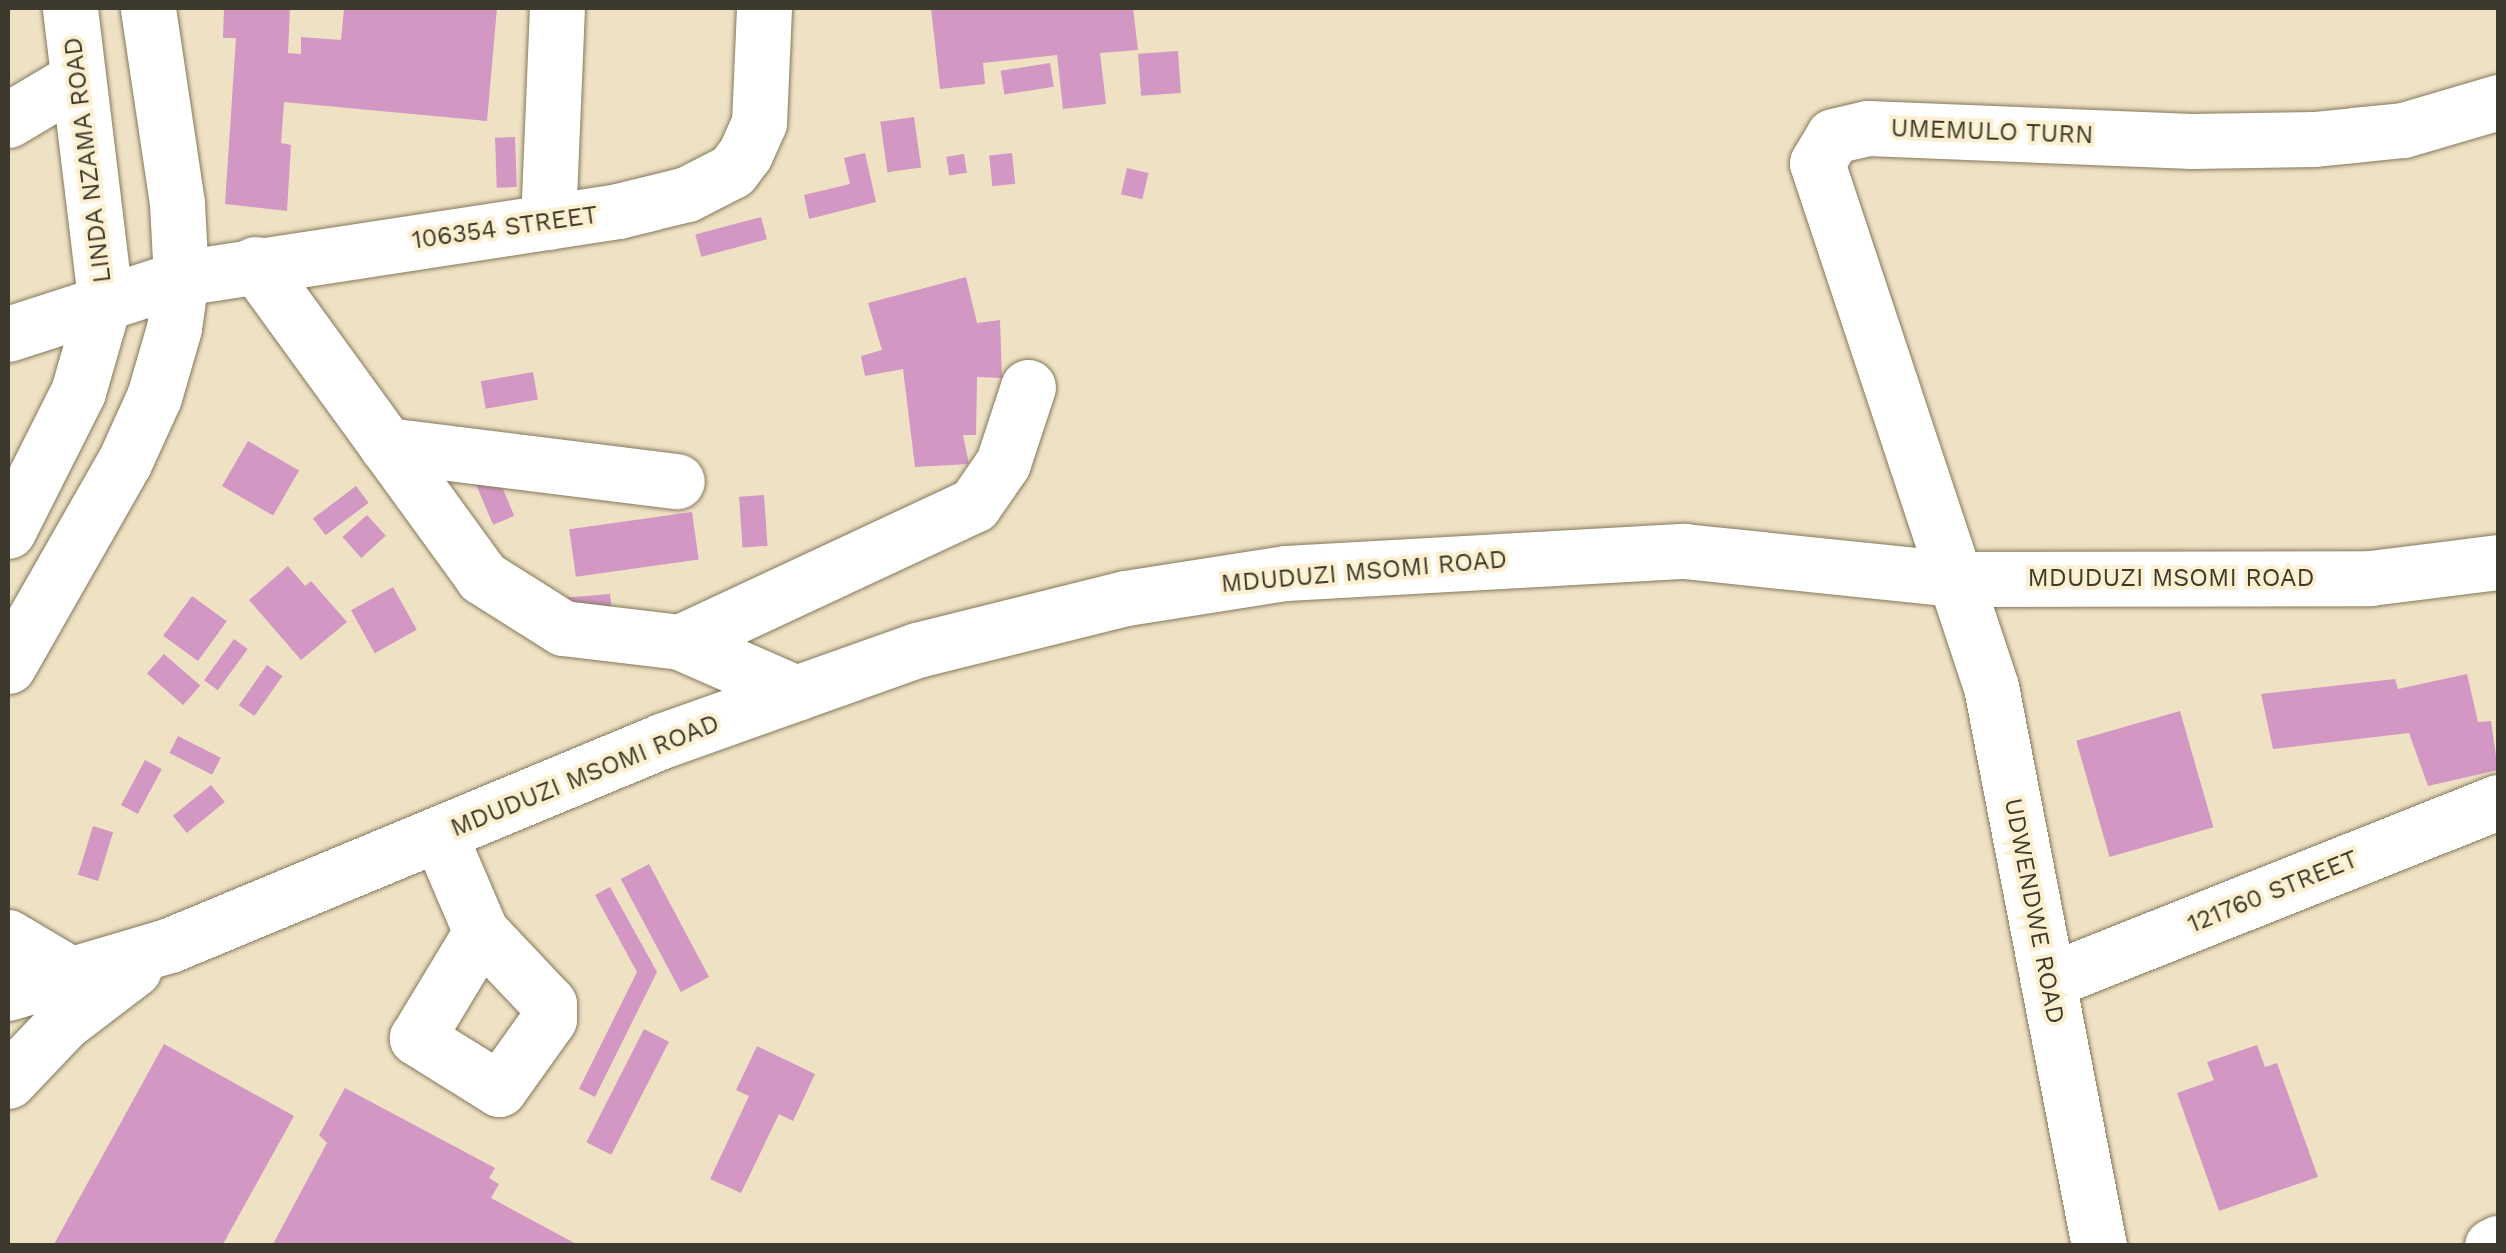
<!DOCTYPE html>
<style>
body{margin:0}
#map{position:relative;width:2506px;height:1253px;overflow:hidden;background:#efe2c4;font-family:"Work Sans",sans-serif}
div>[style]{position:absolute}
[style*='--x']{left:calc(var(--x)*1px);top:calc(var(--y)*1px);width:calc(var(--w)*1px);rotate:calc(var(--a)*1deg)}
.building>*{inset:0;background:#d397c4;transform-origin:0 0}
.roads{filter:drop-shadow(0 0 2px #84785c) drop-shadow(0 0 2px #84785c)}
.minor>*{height:55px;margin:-27.5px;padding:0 27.5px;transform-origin:27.5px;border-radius:27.5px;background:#fff}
span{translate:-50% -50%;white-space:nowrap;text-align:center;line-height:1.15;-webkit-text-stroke:8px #fcf0d1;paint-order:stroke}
.street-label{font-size:25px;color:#3e392d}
.frame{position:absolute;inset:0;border:10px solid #3e392d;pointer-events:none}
</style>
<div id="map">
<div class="building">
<i style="clip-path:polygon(224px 8px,290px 8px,288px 53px,301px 54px,301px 37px,341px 40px,344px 8px,497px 8px,487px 121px,284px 102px,281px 143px,291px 145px,287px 211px,225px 204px,236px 38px,223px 38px)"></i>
<i style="clip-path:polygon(931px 8px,1133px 8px,1138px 50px,1100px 53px,1106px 104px,1063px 109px,1057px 55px,983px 63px,985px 84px,940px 89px)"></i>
<i style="left:1178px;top:51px;width:42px;height:40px;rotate:86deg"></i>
<i style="left:1050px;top:63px;width:24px;height:50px;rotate:81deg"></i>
<i style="left:914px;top:117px;width:51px;height:34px;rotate:82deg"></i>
<i style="left:515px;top:137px;width:50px;height:20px;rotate:88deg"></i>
<i style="clip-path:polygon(865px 153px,876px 202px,809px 219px,804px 195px,850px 184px,844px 158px)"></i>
<i style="left:1012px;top:153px;width:31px;height:23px;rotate:84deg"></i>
<i style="left:964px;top:154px;width:19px;height:18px;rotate:81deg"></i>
<i style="left:1127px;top:168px;width:22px;height:27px;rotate:13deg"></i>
<i style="left:761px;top:217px;width:23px;height:68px;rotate:75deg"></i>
<i style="clip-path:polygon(966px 277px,977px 323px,1000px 320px,1002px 378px,977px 377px,976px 435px,963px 435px,969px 464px,915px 467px,903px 369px,865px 376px,861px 356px,882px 350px,868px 303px)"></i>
<i style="left:533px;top:372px;width:28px;height:53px;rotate:80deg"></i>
<i style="left:248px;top:441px;width:59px;height:52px;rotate:30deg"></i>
<i style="left:494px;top:468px;width:52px;height:23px;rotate:67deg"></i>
<i style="left:356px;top:486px;width:21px;height:54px;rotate:53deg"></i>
<i style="left:764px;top:495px;width:51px;height:25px;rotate:86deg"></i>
<i style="left:692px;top:512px;width:48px;height:124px;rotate:82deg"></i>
<i style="left:367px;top:515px;width:28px;height:33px;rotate:48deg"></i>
<i style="clip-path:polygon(288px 566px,305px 586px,311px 581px,347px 622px,301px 660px,249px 600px)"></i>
<i style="left:393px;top:587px;width:49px;height:48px;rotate:61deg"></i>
<i style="clip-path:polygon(610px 594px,612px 614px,561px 598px)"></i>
<i style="left:192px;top:596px;width:43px;height:49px;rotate:36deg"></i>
<i style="left:234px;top:639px;width:17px;height:51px;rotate:36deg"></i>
<i style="left:164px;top:654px;width:48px;height:26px;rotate:41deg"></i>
<i style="left:267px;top:665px;width:19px;height:49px;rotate:35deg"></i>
<i style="clip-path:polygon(2467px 674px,2478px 722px,2491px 721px,2498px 770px,2428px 786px,2409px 733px,2273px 749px,2261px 694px,2395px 679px,2398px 689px)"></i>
<i style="left:2180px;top:711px;width:121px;height:108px;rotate:74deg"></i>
<i style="left:178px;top:736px;width:48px;height:19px;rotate:27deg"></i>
<i style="left:145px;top:760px;width:19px;height:51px;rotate:28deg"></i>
<i style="left:211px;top:785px;width:22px;height:49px;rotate:51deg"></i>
<i style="left:93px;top:826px;width:21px;height:51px;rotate:17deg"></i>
<i style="left:649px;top:864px;width:128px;height:32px;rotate:62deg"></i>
<i style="clip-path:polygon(610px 887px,657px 972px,595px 1097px,579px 1089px,637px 972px,595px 895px)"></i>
<i style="left:644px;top:1029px;width:28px;height:127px;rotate:27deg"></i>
<i style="clip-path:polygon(164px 1044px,294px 1116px,222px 1246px,53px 1246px)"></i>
<i style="clip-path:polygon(2257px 1045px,2265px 1067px,2277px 1063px,2318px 1177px,2219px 1211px,2177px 1093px,2214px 1080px,2207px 1062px)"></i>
<i style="clip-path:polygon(757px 1046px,815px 1074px,793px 1121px,779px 1114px,741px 1193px,710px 1179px,749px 1096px,736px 1090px)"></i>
<i style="clip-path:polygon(345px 1088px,495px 1168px,489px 1178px,499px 1184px,491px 1198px,580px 1246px,272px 1246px,327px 1143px,319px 1135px)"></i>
</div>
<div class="roads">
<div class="minor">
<i style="--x:8;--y:120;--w:80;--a:-30.7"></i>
<i style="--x:548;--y:222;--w:214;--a:-87.6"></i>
<i style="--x:255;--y:264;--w:387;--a:54"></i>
<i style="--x:482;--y:577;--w:96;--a:32.2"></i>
<i style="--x:563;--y:628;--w:118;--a:6.8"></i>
<i style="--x:680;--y:642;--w:127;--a:23.7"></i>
<i style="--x:8;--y:334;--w:182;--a:-17.9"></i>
<i style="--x:181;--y:278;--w:442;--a:-8.7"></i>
<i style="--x:618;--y:211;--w:71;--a:-13.8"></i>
<i style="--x:687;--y:194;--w:51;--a:-27.1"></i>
<i style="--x:732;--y:171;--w:21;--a:-53"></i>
<i style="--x:745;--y:154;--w:34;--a:-66"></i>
<i style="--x:759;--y:123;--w:115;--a:-87.5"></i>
<i style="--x:386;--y:445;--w:293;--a:7.1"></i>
<i style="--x:8;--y:531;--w:156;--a:-63.3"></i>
<i style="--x:78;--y:392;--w:98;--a:-74"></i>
<i style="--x:105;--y:298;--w:292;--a:-96.9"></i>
<i style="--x:680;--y:642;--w:324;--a:-25"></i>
<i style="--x:974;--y:505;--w:51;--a:-55.4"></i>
<i style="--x:1003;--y:463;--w:80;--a:-71.8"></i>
<i style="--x:8;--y:666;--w:234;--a:-60.3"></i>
<i style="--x:124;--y:463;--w:72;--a:-65.6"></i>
<i style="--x:154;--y:397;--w:72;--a:-73.8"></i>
<i style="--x:174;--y:328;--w:50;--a:-82"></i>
<i style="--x:181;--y:278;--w:75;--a:-93.1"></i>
<i style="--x:177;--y:203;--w:197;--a:-98.5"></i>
<i style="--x:439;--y:834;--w:107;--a:66.8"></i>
<i style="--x:481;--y:932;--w:99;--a:46.6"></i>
<i style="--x:549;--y:1004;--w:15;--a:90"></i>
<i style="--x:549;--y:1019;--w:86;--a:125.5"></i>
<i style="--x:499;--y:1089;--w:97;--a:-148.1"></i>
<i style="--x:417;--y:1038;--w:124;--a:-58.9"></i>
<i style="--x:8;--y:937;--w:72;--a:30.8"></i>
<i style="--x:2048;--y:981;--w:484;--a:-21.7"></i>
<i style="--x:8;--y:993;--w:169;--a:-16.5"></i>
<i style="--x:170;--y:945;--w:535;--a:-22.54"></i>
<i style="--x:664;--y:740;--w:269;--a:-19.6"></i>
<i style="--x:917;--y:650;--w:215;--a:-14"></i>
<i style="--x:1126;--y:598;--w:162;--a:-8.9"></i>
<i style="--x:1286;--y:573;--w:399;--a:-3.2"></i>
<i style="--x:1684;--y:551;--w:273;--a:5.9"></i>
<i style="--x:1956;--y:579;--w:414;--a:-0.1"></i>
<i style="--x:2370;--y:578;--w:129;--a:-7.1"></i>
<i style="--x:8;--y:1081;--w:80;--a:-46.5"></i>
<i style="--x:63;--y:1023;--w:89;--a:-37.3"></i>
<i style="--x:2099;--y:1246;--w:569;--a:-100.93"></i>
<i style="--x:1991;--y:687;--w:552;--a:-108.37"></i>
<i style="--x:1817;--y:163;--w:31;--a:-59"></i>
<i style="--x:1833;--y:136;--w:36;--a:-13"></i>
<i style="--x:1868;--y:128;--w:324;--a:2.3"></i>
<i style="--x:2192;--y:141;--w:122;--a:-0.9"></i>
<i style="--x:2314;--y:139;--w:89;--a:-5.8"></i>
<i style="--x:2403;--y:130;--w:99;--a:-16.4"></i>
<i style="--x:2492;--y:1246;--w:7;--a:-27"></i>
</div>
</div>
<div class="street-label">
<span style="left:1992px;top:132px;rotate:2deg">UMEMULO TURN</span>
<span style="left:88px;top:160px;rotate:-97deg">LINDA NZAMA ROAD</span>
<span style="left:505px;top:228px;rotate:-8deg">106354 STREET</span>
<span style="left:1364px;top:572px;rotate:-5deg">MDUDUZI MSOMI ROAD</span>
<span style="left:2171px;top:578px">MDUDUZI MSOMI ROAD</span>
<span style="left:585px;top:776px;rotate:-22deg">MDUDUZI MSOMI ROAD</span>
<span style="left:2273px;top:892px;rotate:-22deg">121760 STREET</span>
<span style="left:2034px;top:911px;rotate:79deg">UDWENDWE ROAD</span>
</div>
<div class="frame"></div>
</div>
